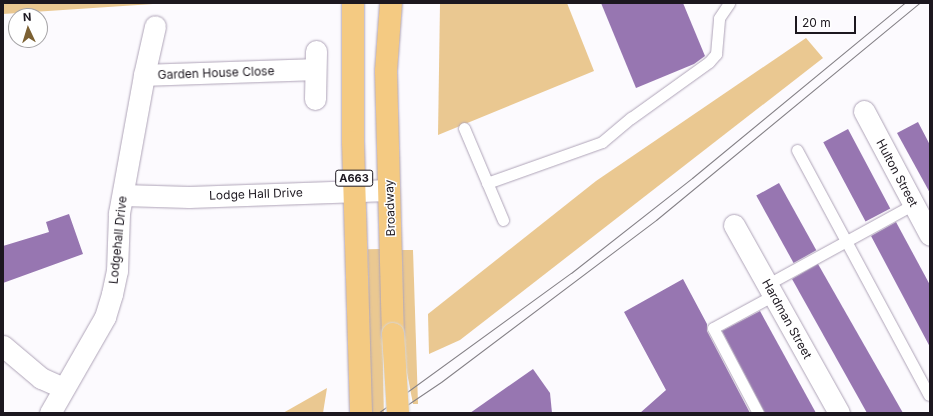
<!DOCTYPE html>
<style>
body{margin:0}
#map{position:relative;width:933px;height:416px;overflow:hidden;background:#fcfafe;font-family:Inter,sans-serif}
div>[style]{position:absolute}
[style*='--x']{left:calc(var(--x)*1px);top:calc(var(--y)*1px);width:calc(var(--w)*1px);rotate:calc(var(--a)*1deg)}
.green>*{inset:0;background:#eac891;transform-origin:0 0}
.building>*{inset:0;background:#9776b1;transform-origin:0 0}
.roads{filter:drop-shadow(0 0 1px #afa4b8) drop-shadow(0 0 1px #afa4b8)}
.service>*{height:11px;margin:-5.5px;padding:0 5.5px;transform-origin:5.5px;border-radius:5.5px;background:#fff}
.minor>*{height:21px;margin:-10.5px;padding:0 10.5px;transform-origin:10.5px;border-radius:10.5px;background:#fff}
.trunk>*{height:22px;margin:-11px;padding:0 11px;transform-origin:11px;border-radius:11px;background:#f4ca82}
.tram>*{height:1px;margin:-0.5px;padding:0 0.5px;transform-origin:0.5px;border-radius:0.5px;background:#848086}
.bridges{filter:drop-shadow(0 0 1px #d6d5d7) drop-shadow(0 0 1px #d6d5d7)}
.trunk-bridge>*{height:22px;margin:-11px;padding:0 11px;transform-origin:11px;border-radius:11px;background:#f4ca82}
span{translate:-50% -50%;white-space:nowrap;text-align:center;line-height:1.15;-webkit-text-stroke:3px #fff;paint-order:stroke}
.shield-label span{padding:1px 3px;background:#fff;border:1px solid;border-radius:3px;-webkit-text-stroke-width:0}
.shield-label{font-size:11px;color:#1c171f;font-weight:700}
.street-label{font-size:12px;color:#1c171f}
.frame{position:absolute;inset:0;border:4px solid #1c171f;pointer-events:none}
.north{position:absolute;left:8px;top:8px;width:40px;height:40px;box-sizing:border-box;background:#fff;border:1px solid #a4a2a5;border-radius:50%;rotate:356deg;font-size:11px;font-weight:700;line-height:16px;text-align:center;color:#1c171f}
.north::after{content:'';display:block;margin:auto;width:14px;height:18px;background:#7c6133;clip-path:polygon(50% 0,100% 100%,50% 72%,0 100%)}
.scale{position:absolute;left:795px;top:16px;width:61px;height:18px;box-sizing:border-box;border:2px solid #1c171f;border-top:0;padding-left:5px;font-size:12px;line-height:14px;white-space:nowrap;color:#1c171f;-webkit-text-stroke:3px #fff;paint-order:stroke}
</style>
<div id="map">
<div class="green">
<i style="clip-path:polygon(3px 3px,168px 3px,3px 14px)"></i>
<i style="clip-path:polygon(440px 3px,567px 3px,594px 71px,438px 135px)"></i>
<i style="clip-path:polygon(806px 38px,823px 58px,460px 340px,429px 354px,428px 314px,596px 181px)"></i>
<i style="left:381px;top:249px;width:164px;height:13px;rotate:89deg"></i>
<i style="clip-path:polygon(402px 250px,413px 250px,418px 404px,413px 404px,404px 357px)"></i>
<i style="clip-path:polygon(327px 388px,323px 413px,283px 413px)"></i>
</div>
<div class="building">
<i style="clip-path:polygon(601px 3px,683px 3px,705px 56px,694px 64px,636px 88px)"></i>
<i style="clip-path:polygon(918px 122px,930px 145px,930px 193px,897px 133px)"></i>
<i style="left:848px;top:129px;width:90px;height:28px;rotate:62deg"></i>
<i style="left:779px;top:183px;width:77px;height:26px;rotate:61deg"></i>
<i style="clip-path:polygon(69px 214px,83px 254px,3px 283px,3px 246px,49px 232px,46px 222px)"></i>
<i style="clip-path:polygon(896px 222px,930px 285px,930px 347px,871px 236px)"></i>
<i style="clip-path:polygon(818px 264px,903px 413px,867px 413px,792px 279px)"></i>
<i style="clip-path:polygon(683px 279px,707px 324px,707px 331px,750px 413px,640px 413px,666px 390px,624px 312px)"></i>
<i style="clip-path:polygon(760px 311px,816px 413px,765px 413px,722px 331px)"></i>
<i style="clip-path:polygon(533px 369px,550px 393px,552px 413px,470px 413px)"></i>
</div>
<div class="roads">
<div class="service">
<i style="--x:464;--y:128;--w:100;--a:67"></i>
<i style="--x:797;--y:150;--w:278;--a:61.7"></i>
<i style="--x:487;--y:183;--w:122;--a:-19.6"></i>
<i style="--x:602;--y:142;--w:38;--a:-40"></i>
<i style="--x:631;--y:118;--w:96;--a:-35.7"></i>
<i style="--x:709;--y:62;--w:11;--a:-49"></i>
<i style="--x:716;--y:54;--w:36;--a:-85"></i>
<i style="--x:719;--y:18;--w:18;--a:-56"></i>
<i style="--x:768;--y:284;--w:166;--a:-28.7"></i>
<i style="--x:758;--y:413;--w:96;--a:-117.9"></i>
<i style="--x:713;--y:328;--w:69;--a:-28.4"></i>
</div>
<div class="minor">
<i style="--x:144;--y:75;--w:50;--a:-77.3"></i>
<i style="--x:315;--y:99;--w:48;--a:-88.8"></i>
<i style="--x:864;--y:111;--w:140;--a:62"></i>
<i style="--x:123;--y:195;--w:66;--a:1.7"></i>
<i style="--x:189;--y:197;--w:200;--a:-2"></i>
<i style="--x:734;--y:225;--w:215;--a:60.8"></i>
<i style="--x:3;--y:346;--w:50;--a:40.1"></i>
<i style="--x:41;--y:378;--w:24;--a:24"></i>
<i style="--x:50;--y:413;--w:111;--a:-60.2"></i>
<i style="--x:105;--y:317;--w:24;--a:-73"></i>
<i style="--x:112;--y:294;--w:24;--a:-78"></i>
<i style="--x:117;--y:271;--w:58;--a:-88"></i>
<i style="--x:119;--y:213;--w:140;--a:-79.7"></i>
<i style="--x:144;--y:75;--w:171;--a:-2"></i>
</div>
<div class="trunk">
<i style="--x:353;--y:3;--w:139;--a:90"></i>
<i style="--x:353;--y:142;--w:271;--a:88.3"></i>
<i style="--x:391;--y:3;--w:68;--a:94.2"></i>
<i style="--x:386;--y:71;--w:263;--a:88.5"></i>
</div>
</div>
<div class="tram">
<i style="--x:378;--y:413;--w:238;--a:-36"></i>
<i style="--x:571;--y:273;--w:154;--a:-38.1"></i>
<i style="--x:692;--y:178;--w:275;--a:-39.5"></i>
<i style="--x:395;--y:413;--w:55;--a:-34"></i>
<i style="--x:441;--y:382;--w:269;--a:-37"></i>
<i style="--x:656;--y:220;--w:341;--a:-39.5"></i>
</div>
<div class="bridges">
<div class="trunk-bridge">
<i style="--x:393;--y:334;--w:79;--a:86.4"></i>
</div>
</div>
<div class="shield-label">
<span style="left:354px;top:178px">A663</span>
</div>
<div class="street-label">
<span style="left:216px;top:73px;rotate:-2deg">Garden House Close</span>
<span style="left:897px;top:173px;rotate:62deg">Hulton Street</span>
<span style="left:256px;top:194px;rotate:-2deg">Lodge Hall Drive</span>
<span style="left:390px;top:208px;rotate:-92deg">Broadway</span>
<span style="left:118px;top:240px;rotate:-84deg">Lodgehall Drive</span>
<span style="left:787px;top:319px;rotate:61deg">Hardman Street</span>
</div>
<div class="frame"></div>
<div class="north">N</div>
<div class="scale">20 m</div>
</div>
